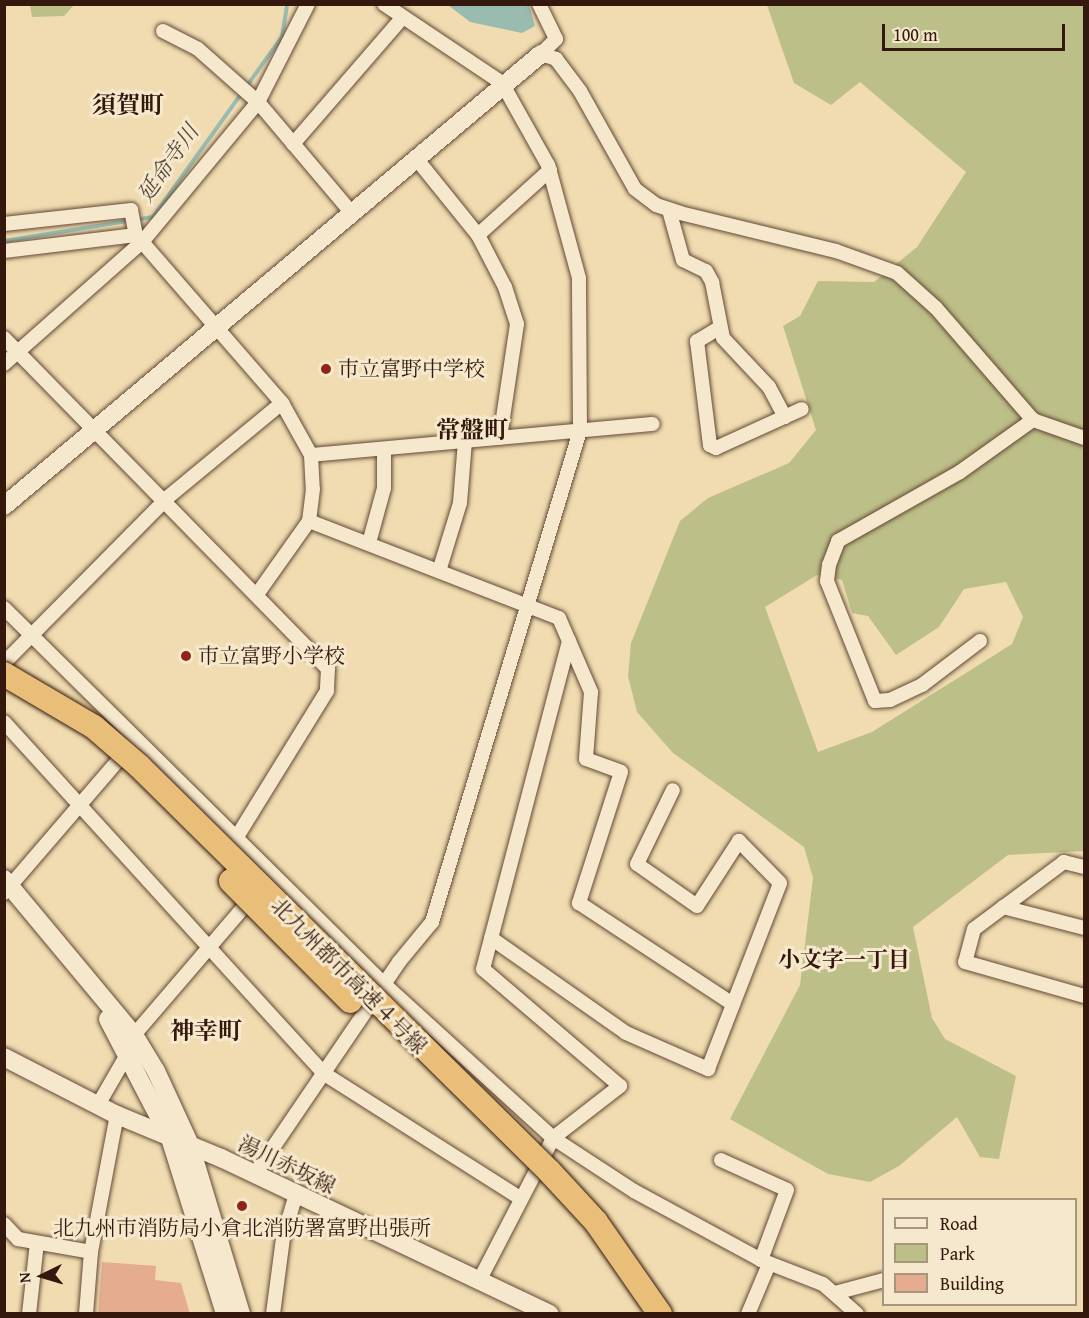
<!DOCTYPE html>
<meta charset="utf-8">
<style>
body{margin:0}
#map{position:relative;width:1089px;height:1318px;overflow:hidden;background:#f0dcb0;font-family:"Gentium Book Plus","Noto Serif JP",serif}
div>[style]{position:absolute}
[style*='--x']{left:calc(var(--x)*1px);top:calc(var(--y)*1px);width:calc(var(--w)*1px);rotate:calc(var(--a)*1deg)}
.green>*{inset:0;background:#bdbf88}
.water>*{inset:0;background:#9abbaf}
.stream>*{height:4px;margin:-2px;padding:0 2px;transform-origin:2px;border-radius:2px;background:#9abbaf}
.building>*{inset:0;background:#e6ac8f}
.roads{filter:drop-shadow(0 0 2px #634936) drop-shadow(0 0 2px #634936)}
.street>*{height:14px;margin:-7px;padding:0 7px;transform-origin:7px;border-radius:7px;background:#f5e8cc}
.secondary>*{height:18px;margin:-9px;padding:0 9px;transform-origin:9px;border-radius:9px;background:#f5e8cc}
.bridges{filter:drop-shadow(0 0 2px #34180d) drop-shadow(0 0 2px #34180d)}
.highway-bridge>*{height:24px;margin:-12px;padding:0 12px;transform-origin:12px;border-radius:12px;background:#e8be78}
.dots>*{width:16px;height:16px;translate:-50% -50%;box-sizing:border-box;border:3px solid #f5e8cc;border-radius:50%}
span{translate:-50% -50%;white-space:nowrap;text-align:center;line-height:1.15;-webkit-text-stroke:6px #f5e8cc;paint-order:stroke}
.poi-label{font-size:21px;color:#34180d}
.left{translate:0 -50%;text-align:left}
.street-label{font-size:21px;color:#34180d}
.water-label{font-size:22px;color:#53493e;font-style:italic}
.neighbourhood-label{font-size:22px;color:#34180d;font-weight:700}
.quarter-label{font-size:24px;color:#34180d;font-weight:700}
.frame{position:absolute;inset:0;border:6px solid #34180d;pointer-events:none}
.legend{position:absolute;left:882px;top:1198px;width:195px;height:108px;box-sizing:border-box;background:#f5e8cc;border:2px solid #a89580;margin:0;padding:8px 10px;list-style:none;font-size:18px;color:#34180d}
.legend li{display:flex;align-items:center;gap:12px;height:30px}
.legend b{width:30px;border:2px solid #a89580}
.north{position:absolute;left:12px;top:1246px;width:60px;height:60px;-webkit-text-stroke:4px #f5e8cc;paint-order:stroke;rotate:265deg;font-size:16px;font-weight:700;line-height:24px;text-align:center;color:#34180d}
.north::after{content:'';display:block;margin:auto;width:21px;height:27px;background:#34180d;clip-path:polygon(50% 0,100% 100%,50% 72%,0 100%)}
.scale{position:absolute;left:882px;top:24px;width:183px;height:27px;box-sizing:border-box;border:3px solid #34180d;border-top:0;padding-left:8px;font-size:18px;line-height:21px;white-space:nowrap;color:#34180d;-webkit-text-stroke:4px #f5e8cc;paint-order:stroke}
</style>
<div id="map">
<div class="green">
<i style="clip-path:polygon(30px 5px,30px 4px,74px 5px,64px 16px,32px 17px)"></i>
<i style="clip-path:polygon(evenodd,767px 5px,1084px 5px,1084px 851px,1008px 855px,913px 927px,932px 1018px,945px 1039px,1016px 1076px,999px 1159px,980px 1157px,957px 1117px,899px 1166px,870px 1182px,828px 1174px,730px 1119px,800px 985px,813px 878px,804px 847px,673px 753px,637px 712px,628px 676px,631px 643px,680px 521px,708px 498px,789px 463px,816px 430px,783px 326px,800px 316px,818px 281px,874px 282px,917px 247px,966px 172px,860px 82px,831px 105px,794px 83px,767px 5px,817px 575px,842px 580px,852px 613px,868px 616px,896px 655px,939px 627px,964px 589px,1006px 582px,1023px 617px,1012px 644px,872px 732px,818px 752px,765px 607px,817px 575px)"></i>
</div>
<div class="water">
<i style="clip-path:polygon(448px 5px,529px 5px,535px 26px,522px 33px,470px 22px)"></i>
</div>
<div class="stream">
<i style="--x:4;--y:241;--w:151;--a:-9.2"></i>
<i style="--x:153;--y:217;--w:221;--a:-54.4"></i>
<i style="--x:282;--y:37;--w:33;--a:-81"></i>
</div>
<div class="building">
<i style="clip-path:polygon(102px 1262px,156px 1266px,155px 1280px,181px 1283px,190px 1314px,98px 1314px)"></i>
</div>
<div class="roads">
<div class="street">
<i style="--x:539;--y:4;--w:39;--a:64"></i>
<i style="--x:556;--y:39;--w:21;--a:135"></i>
<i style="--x:541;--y:54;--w:16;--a:18"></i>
<i style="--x:556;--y:59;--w:40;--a:53"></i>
<i style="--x:580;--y:91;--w:112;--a:60.7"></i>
<i style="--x:635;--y:189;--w:26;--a:37"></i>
<i style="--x:656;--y:205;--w:25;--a:18"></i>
<i style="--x:680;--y:213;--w:161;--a:13.7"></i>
<i style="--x:836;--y:251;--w:65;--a:19.8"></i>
<i style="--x:897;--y:273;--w:52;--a:41.9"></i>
<i style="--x:936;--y:308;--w:148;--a:49.1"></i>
<i style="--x:1033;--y:420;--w:54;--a:19.4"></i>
<i style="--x:163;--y:31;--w:39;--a:27"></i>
<i style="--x:198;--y:49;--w:80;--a:41.5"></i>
<i style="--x:258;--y:102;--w:143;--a:49.8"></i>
<i style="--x:293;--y:144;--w:167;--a:-49.1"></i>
<i style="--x:415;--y:157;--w:100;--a:51.1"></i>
<i style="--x:478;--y:235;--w:59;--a:62.6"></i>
<i style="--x:505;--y:287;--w:39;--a:72"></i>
<i style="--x:517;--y:324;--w:115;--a:98.5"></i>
<i style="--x:669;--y:210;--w:52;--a:74.4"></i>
<i style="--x:683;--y:260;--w:25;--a:26"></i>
<i style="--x:706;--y:271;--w:13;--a:61"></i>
<i style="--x:712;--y:282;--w:57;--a:78.9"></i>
<i style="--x:723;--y:338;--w:67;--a:46.8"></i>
<i style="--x:769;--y:387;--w:34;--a:62"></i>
<i style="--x:4;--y:224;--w:128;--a:-6.3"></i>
<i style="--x:131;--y:210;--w:25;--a:79"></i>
<i style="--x:136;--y:235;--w:223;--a:49"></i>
<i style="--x:282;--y:403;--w:60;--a:60.9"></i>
<i style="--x:311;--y:455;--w:34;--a:87"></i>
<i style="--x:313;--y:489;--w:32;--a:97"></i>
<i style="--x:309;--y:521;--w:88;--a:125.3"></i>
<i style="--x:478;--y:235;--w:97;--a:-42.1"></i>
<i style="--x:4;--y:251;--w:133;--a:-6.9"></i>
<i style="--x:719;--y:328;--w:26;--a:149"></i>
<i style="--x:697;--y:341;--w:105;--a:82.9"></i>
<i style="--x:710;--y:445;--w:7;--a:27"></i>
<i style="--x:716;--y:448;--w:94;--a:-24.4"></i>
<i style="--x:4;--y:338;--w:463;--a:45.6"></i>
<i style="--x:328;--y:669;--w:22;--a:93"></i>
<i style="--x:327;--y:691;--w:172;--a:121.7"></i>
<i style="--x:4;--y:364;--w:186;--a:-41.5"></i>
<i style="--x:143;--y:241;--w:180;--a:-50.4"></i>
<i style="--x:258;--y:102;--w:110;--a:-63"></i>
<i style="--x:311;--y:455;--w:343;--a:-5.2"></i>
<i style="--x:309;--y:521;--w:268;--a:21.2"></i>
<i style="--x:559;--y:618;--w:81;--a:66.6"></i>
<i style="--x:591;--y:692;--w:67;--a:94.3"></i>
<i style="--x:586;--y:759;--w:37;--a:20"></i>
<i style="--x:621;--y:772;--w:138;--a:107.8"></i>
<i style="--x:579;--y:903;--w:184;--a:33.3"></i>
<i style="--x:369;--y:543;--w:57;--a:-74.7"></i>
<i style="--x:384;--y:488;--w:39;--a:-90"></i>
<i style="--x:440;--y:568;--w:68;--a:-72.9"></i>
<i style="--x:460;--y:503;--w:62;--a:-85.4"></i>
<i style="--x:4;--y:608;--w:536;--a:44.7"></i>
<i style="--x:385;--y:985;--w:227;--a:42.3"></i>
<i style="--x:553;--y:1138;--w:97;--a:33.2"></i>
<i style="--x:634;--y:1191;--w:145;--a:28.5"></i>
<i style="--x:761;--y:1260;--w:66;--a:21.2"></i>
<i style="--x:823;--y:1284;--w:45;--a:41.4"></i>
<i style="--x:980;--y:641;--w:73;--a:142.8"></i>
<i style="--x:922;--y:685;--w:35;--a:155"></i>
<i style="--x:890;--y:700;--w:15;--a:176"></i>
<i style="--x:875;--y:701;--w:129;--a:-111.8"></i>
<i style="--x:827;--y:581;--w:16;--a:-83"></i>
<i style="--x:829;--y:565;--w:26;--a:-69"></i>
<i style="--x:838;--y:541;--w:140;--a:-29.5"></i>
<i style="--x:960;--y:472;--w:90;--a:-35.5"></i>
<i style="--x:4;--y:663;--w:232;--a:-45.3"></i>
<i style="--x:167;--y:498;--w:149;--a:-39.6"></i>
<i style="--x:4;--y:722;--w:474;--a:47.7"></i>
<i style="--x:323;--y:1073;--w:233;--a:32.4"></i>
<i style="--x:1084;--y:867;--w:21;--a:-166"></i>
<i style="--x:1064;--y:862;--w:112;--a:143.3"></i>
<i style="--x:974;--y:929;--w:34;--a:105"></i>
<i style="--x:965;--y:962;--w:124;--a:15.9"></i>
<i style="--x:4;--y:893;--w:190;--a:-49.3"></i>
<i style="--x:1003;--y:907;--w:84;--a:14.5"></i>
<i style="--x:491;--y:938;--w:165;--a:35.1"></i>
<i style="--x:626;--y:1033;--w:90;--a:23.7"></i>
<i style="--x:708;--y:1069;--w:199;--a:-68.8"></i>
<i style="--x:780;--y:883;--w:59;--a:-134.3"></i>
<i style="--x:739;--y:841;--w:77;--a:122.9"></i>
<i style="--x:697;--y:906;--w:73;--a:-145"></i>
<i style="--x:637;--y:864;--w:82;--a:-64.1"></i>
<i style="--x:134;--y:1035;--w:184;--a:-49.4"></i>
<i style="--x:98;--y:1105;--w:60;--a:-60"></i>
<i style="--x:721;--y:1160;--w:72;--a:24.4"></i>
<i style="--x:787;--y:1190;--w:75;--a:110.4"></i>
<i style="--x:255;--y:1174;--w:256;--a:-55.8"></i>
<i style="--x:399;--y:962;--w:52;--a:-50.5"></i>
<i style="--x:432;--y:922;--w:513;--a:-73.23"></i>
<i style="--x:580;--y:431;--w:153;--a:-90.4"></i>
<i style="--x:579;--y:278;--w:117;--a:-105.3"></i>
<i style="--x:548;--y:165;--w:94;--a:-119.3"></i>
<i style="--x:502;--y:83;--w:142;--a:-146.2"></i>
<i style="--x:4;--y:1224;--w:21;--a:47"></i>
<i style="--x:18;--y:1239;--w:74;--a:10.1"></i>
<i style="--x:479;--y:1281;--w:161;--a:-62.6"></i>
<i style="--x:553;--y:1138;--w:85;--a:-37.8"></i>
<i style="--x:620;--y:1086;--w:180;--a:-139.5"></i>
<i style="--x:483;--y:969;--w:339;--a:-75.3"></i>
<i style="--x:835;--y:1293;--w:51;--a:-14.9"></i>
<i style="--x:29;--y:1314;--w:71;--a:-83.6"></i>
<i style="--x:86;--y:1314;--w:62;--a:-85.4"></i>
<i style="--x:91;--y:1252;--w:139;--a:-79.3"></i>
<i style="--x:273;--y:1314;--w:77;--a:-82.5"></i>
<i style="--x:283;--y:1238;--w:46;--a:-73.5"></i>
<i style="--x:748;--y:1314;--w:54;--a:-67.2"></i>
</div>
<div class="secondary">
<i style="--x:4;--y:506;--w:702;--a:-40.09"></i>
<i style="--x:4;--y:879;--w:203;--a:50.2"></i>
<i style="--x:134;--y:1035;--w:42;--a:58.6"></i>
<i style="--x:156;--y:1071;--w:81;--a:65.3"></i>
<i style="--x:190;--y:1145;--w:177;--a:73.2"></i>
<i style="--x:108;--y:1019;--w:134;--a:62.5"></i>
<i style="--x:170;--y:1138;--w:184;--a:72.6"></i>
<i style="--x:4;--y:1057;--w:127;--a:27.2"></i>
<i style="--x:117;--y:1115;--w:113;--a:22.5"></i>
<i style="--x:221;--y:1158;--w:364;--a:25.4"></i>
</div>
</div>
<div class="bridges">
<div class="highway-bridge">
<i style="--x:4;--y:674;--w:104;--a:30.5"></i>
<i style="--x:94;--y:727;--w:60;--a:40.9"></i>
<i style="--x:139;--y:766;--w:576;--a:44.65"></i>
<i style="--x:549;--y:1171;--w:69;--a:47.3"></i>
<i style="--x:596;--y:1222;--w:112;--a:55.2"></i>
<i style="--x:231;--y:881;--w:169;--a:45.2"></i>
</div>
</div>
<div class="dots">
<i style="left:326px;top:369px;background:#8f2418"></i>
<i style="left:186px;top:656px;background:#8f2418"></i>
<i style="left:242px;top:1206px;background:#8f2418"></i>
</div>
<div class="poi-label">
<span class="left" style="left:338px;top:369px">市立富野中学校</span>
<span class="left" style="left:198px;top:656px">市立富野小学校</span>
<span style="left:242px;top:1228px">北九州市消防局小倉北消防署富野出張所</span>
</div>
<div class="street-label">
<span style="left:349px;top:976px;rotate:45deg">北九州都市高速４号線</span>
<span style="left:287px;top:1165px;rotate:26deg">湯川赤坂線</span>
</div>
<div class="water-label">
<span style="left:168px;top:163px;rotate:-55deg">延命寺川</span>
</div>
<div class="neighbourhood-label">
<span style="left:844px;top:960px">小文字一丁目</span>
</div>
<div class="quarter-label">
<span style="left:128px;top:105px">須賀町</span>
<span style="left:472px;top:430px">常盤町</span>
<span style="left:206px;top:1031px">神幸町</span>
</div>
<div class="frame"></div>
<ul class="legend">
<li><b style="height:8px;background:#f5e8cc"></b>Road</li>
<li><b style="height:16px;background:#bdbf88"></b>Park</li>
<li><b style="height:16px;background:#e6ac8f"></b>Building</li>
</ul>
<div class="north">N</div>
<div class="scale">100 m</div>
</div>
